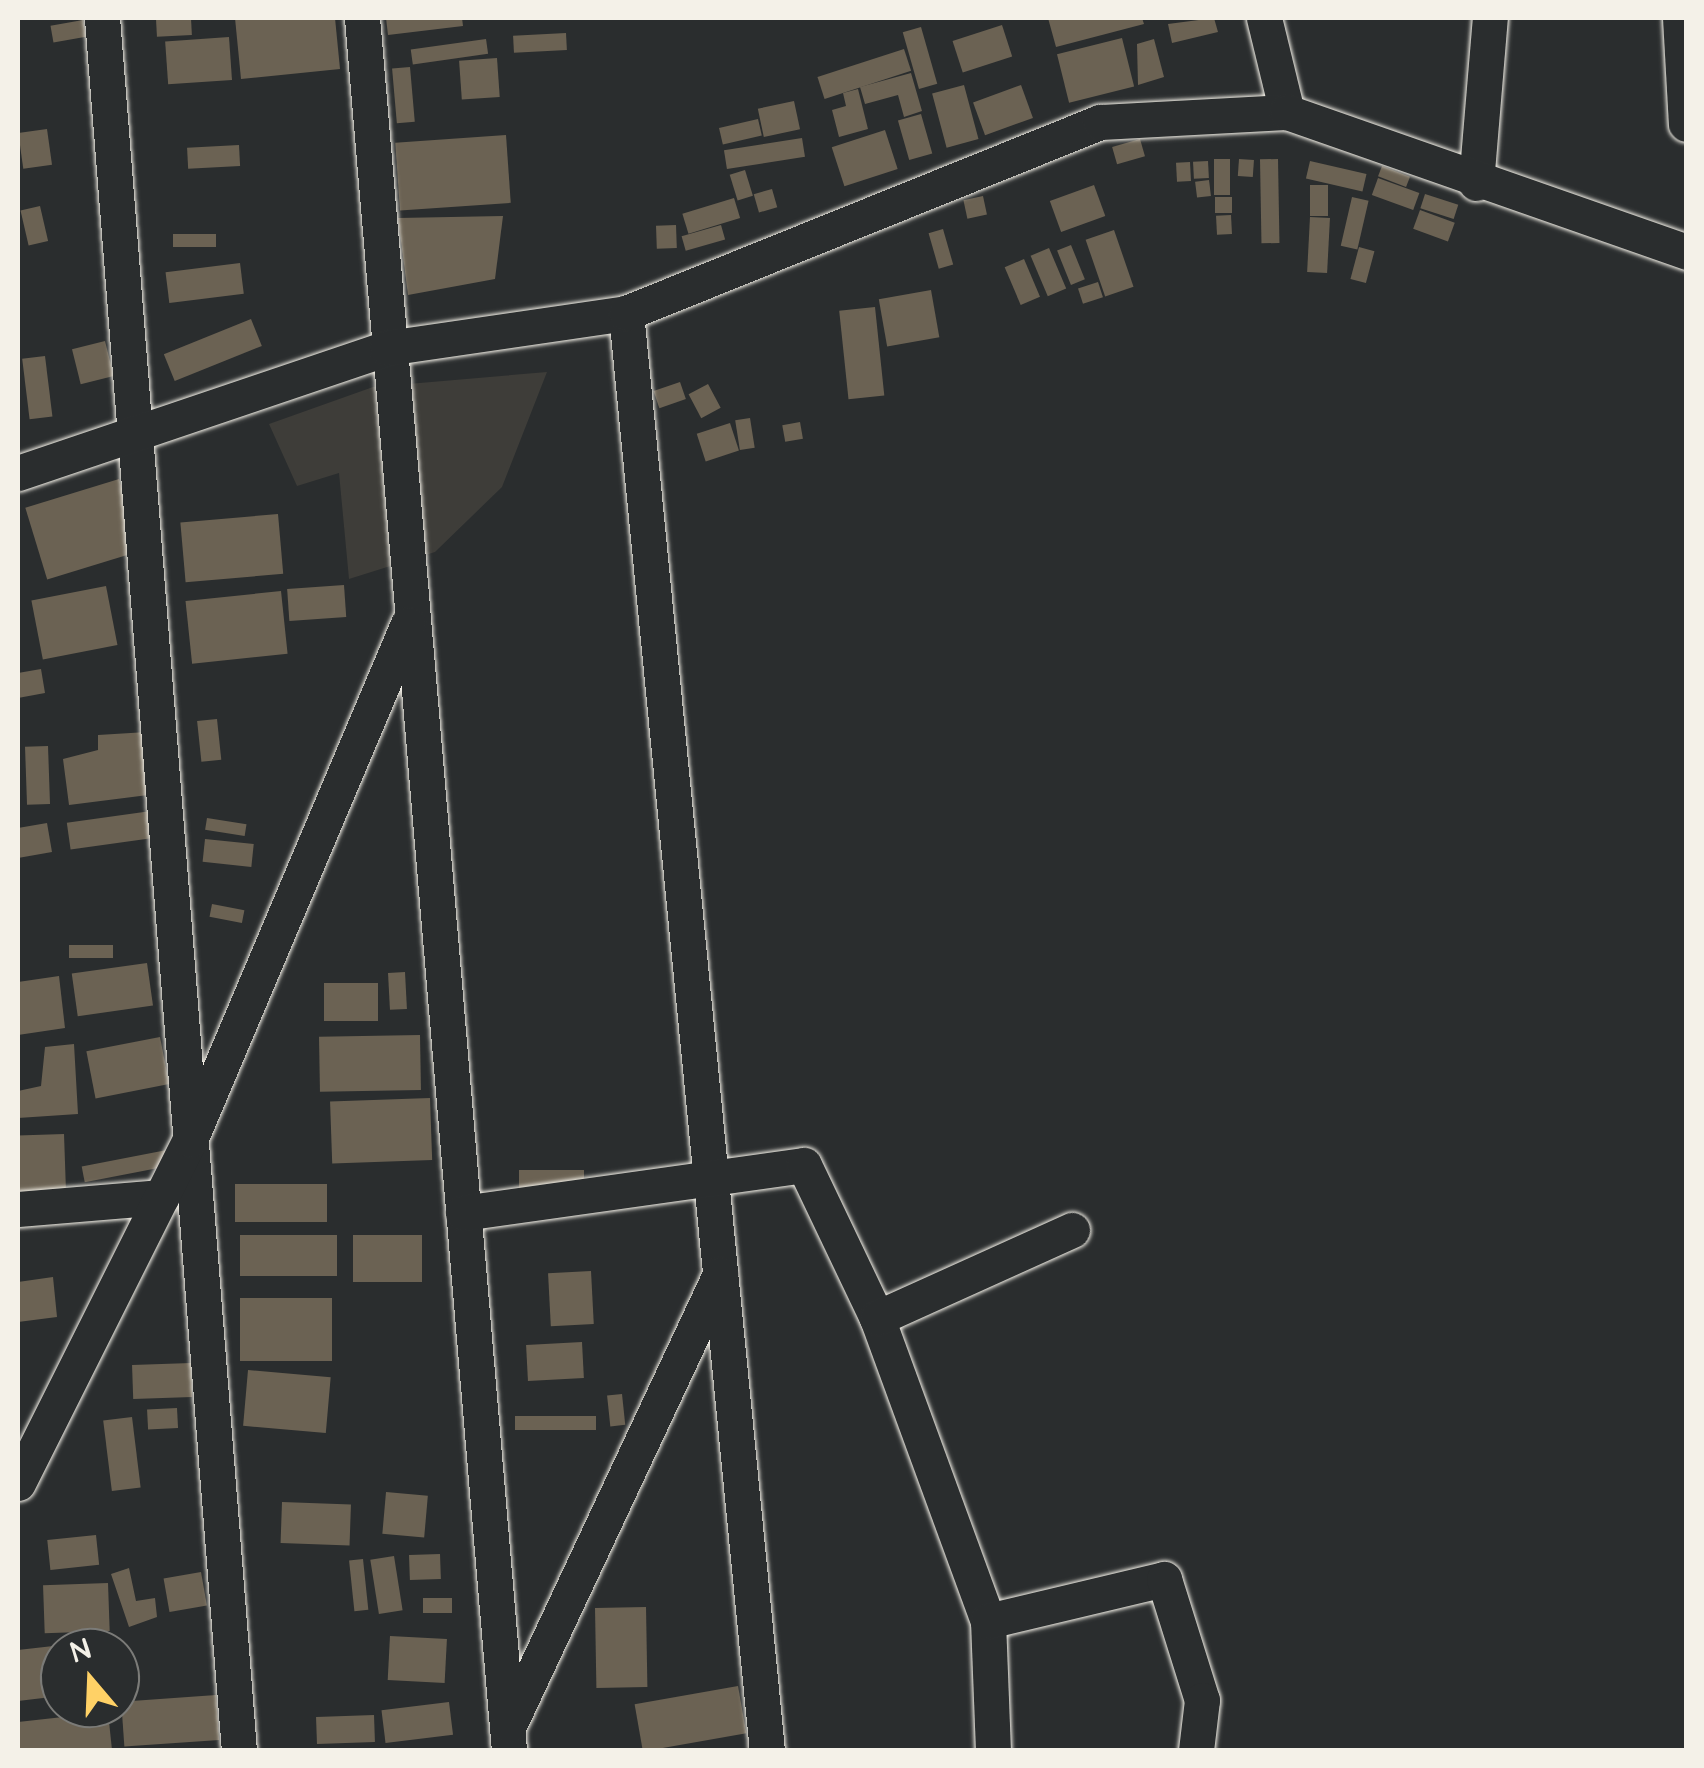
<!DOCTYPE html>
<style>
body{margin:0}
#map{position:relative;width:1704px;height:1768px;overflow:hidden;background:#2a2d2e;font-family:"Architects Daughter",sans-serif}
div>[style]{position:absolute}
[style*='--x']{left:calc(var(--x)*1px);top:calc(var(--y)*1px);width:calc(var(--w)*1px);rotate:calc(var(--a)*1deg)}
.built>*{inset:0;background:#3e3d39}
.building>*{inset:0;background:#6b6253;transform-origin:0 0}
.roads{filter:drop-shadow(0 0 2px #f4f1e8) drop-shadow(0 0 2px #f4f1e8)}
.minor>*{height:35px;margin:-17.5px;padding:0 17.5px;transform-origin:17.5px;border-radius:17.5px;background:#2a2d2e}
span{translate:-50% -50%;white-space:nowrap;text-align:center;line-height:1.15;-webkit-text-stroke:8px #2a2d2e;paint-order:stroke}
.frame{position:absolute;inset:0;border:20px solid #f4f1e8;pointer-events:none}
.north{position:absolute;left:40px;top:1628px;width:100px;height:100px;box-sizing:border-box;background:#2a2d2e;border:2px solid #7b7b78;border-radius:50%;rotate:341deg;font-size:28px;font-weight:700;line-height:40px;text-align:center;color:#f4f1e8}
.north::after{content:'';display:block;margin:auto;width:35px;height:45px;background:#ffd166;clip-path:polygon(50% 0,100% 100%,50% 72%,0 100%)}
</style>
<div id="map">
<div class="built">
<i style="clip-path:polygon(547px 372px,502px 487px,435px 552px,349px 579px,339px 473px,297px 486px,269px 424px,373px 387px)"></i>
</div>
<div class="building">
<i style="left:191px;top:18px;width:17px;height:35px;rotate:87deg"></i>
<i style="clip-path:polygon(235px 18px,335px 18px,340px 69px,241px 79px)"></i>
<i style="clip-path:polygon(386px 18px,462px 18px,463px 26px,388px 35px)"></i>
<i style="clip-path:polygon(1048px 18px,1142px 18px,1144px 24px,1056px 47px)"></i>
<i style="clip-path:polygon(1214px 18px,1218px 32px,1172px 43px,1168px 24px)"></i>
<i style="left:83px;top:20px;width:17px;height:33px;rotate:80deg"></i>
<i style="left:1002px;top:25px;width:33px;height:52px;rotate:72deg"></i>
<i style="left:921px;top:27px;width:59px;height:19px;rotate:74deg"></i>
<i style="left:566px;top:33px;width:17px;height:53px;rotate:87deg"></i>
<i style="left:229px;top:37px;width:43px;height:64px;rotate:86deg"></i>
<i style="left:1122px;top:38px;width:50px;height:67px;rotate:76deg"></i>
<i style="left:486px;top:39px;width:15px;height:76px;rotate:82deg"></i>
<i style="clip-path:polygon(1154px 39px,1164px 77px,1138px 85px,1137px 44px)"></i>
<i style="left:904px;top:49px;width:23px;height:91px;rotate:72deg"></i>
<i style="left:497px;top:58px;width:39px;height:38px;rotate:86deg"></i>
<i style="left:410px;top:67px;width:55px;height:18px;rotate:85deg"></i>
<i style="clip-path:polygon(911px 73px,922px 111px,904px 117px,898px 95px,865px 104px,860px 87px)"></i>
<i style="left:964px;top:85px;width:56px;height:33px;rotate:75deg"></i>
<i style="left:1021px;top:85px;width:35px;height:51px;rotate:70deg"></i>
<i style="clip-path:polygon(858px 89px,868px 129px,839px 137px,832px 110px,846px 106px,843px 93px)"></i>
<i style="left:794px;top:101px;width:29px;height:37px;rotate:78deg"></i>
<i style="left:921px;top:114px;width:41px;height:24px;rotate:74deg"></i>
<i style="left:758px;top:119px;width:17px;height:40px;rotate:77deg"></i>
<i style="left:47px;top:129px;width:36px;height:29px;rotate:82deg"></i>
<i style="left:885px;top:130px;width:41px;height:56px;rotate:72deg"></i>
<i style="left:506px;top:135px;width:68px;height:111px;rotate:86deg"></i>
<i style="left:802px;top:138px;width:19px;height:79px;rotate:81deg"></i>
<i style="left:1140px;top:139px;width:18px;height:29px;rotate:74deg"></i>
<i style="left:239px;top:145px;width:21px;height:52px;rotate:87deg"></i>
<i style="left:1214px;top:159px;width:16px;height:36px"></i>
<i style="left:1239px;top:159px;width:15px;height:17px;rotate:4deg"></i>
<i style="left:1278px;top:159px;width:84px;height:18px;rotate:89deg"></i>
<i style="left:1208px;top:161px;width:17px;height:15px;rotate:87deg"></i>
<i style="left:1310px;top:161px;width:58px;height:18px;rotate:13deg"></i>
<i style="left:1190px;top:162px;width:19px;height:14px;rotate:87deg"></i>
<i style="left:1382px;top:166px;width:30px;height:11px;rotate:21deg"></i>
<i style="left:745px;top:170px;width:27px;height:16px;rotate:73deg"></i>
<i style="left:1378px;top:178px;width:44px;height:18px;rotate:20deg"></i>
<i style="left:1209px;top:180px;width:16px;height:14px;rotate:83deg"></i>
<i style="left:1094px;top:185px;width:33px;height:47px;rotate:70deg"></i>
<i style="left:1310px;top:185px;width:18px;height:31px"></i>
<i style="left:772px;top:189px;width:19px;height:19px;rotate:74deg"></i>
<i style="left:1425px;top:194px;width:35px;height:15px;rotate:18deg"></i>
<i style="left:983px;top:196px;width:19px;height:20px;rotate:78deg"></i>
<i style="left:1232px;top:197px;width:16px;height:17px;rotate:90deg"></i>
<i style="left:1352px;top:197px;width:17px;height:50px;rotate:13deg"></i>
<i style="left:734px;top:198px;width:21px;height:54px;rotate:73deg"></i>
<i style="left:40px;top:206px;width:36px;height:20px;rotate:77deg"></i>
<i style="left:1420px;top:210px;width:37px;height:20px;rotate:20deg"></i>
<i style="left:1231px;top:215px;width:19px;height:15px;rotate:87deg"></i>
<i style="clip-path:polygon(503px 216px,495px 279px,408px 295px,398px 218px)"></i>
<i style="left:1310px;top:217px;width:20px;height:55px;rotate:3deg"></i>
<i style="left:676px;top:225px;width:23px;height:20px;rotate:88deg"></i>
<i style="left:721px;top:225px;width:15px;height:41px;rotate:74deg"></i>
<i style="left:943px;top:229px;width:37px;height:15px;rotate:74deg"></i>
<i style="left:1114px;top:230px;width:60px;height:30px;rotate:71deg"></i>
<i style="left:216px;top:234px;width:13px;height:43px;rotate:90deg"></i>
<i style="left:1071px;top:245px;width:37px;height:15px;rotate:68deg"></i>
<i style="left:1359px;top:247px;width:16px;height:33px;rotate:15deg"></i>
<i style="left:1049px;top:248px;width:44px;height:20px;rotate:67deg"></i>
<i style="left:1024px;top:259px;width:41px;height:21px;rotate:67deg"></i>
<i style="left:240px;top:263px;width:31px;height:75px;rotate:83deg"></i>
<i style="left:1098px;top:282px;width:16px;height:21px;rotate:72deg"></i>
<i style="left:931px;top:290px;width:48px;height:53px;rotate:80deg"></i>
<i style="left:875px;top:307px;width:89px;height:36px;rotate:84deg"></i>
<i style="left:251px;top:319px;width:29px;height:94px;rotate:68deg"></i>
<i style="left:105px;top:341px;width:36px;height:34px;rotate:76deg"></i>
<i style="left:45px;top:356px;width:61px;height:23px;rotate:83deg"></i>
<i style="left:680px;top:382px;width:18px;height:28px;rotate:71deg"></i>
<i style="left:708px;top:384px;width:27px;height:22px;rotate:62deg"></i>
<i style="left:750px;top:418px;width:30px;height:15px;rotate:81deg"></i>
<i style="left:800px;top:422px;width:17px;height:18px;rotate:80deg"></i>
<i style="left:730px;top:423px;width:29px;height:35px;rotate:72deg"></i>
<i style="left:119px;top:479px;width:75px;height:98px;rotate:73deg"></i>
<i style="left:278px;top:514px;width:60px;height:98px;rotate:85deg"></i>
<i style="left:344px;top:585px;width:32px;height:57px;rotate:86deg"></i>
<i style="left:106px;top:586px;width:60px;height:76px;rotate:79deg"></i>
<i style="left:281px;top:591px;width:63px;height:96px;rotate:84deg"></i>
<i style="clip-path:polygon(41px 669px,45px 693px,18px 698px,18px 673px)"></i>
<i style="left:217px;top:719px;width:41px;height:20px;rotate:84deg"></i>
<i style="clip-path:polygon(147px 732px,156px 794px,69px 805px,63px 759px,98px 750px,98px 735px)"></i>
<i style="left:48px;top:746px;width:58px;height:23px;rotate:88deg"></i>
<i style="left:151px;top:811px;width:27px;height:85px;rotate:82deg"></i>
<i style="left:207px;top:818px;width:40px;height:12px;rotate:9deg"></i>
<i style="clip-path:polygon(47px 823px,52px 852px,18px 858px,18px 828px)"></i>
<i style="left:205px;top:839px;width:49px;height:23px;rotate:6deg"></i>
<i style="left:212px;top:904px;width:33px;height:13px;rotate:11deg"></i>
<i style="left:113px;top:945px;width:13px;height:44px;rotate:90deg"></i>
<i style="left:147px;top:963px;width:43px;height:76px;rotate:82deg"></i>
<i style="left:405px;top:972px;width:37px;height:17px;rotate:87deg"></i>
<i style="clip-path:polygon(59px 976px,65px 1028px,18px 1035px,18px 982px)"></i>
<i style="left:378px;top:983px;width:38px;height:54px;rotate:90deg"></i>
<i style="left:420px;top:1035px;width:55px;height:101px;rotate:89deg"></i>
<i style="left:160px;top:1037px;width:48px;height:75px;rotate:79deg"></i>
<i style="clip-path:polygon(74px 1044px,78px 1114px,18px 1118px,18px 1091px,41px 1086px,45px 1047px)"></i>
<i style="left:430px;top:1098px;width:62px;height:100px;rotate:88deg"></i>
<i style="left:64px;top:1134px;width:63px;height:46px;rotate:88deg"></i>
<i style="left:172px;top:1149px;width:16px;height:92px;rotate:79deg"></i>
<i style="left:584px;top:1170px;width:22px;height:65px;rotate:90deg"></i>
<i style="left:327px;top:1184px;width:38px;height:92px;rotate:90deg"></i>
<i style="left:337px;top:1235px;width:41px;height:97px;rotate:90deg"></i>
<i style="left:422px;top:1235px;width:47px;height:69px;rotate:90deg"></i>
<i style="left:591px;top:1271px;width:53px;height:43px;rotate:87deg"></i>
<i style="clip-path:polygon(53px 1277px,57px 1317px,18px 1322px,18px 1282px)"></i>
<i style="left:332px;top:1298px;width:63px;height:92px;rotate:90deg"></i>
<i style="left:582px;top:1342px;width:36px;height:56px;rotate:87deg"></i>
<i style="left:191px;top:1363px;width:34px;height:59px;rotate:88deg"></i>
<i style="left:248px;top:1370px;width:83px;height:56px;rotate:5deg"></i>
<i style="left:622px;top:1394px;width:31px;height:15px;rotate:84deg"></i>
<i style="left:177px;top:1408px;width:20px;height:30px;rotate:87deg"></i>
<i style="left:596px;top:1416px;width:14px;height:81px;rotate:90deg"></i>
<i style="left:132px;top:1417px;width:71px;height:29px;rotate:83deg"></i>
<i style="left:386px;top:1492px;width:42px;height:42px;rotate:5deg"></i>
<i style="left:282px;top:1502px;width:69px;height:41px;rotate:2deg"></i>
<i style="left:96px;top:1535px;width:30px;height:49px;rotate:84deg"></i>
<i style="left:440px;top:1554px;width:25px;height:31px;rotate:88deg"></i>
<i style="left:394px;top:1556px;width:55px;height:24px;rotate:81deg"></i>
<i style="left:363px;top:1559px;width:51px;height:14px;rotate:84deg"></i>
<i style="clip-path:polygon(129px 1568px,136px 1601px,155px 1598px,157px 1617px,129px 1627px,111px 1574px)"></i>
<i style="left:201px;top:1572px;width:34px;height:38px;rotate:80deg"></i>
<i style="left:108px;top:1583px;width:48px;height:65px;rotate:88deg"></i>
<i style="left:452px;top:1598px;width:15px;height:29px;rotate:90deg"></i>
<i style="left:646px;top:1607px;width:80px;height:51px;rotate:89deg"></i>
<i style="left:390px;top:1636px;width:57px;height:44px;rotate:3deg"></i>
<i style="clip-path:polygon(106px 1640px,107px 1648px,60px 1648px,60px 1696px,18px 1701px,18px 1650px)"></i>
<i style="left:738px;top:1686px;width:48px;height:105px;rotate:80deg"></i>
<i style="left:216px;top:1695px;width:45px;height:95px;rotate:86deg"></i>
<i style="left:449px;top:1702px;width:33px;height:68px;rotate:83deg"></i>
<i style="clip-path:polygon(108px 1712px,112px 1750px,18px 1750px,18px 1722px)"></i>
<i style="left:374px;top:1715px;width:27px;height:58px;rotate:88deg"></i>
</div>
<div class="roads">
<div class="minor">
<i style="--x:102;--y:18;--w:1737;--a:85.48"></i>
<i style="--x:362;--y:18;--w:1738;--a:85.15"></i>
<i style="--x:1264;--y:18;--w:97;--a:76.3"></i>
<i style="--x:1680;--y:18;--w:106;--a:86.8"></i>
<i style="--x:1476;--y:183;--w:166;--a:-85.2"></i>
<i style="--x:626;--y:313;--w:1444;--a:84.4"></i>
<i style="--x:18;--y:473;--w:390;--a:-18.7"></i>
<i style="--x:387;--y:348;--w:242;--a:-8.3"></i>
<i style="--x:626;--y:313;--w:511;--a:-21.95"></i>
<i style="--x:1100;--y:122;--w:187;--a:-3.1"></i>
<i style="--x:1287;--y:112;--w:423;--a:19.3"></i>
<i style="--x:18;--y:1209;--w:144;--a:-4.8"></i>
<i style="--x:463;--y:1213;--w:344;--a:-8"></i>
<i style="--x:804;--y:1165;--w:170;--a:64.5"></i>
<i style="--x:877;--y:1318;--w:323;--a:69.9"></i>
<i style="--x:988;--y:1621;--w:129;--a:87.8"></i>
<i style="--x:877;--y:1318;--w:214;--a:-24.3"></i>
<i style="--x:18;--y:1483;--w:384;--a:-63.4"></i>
<i style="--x:190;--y:1140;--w:560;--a:-67.1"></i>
<i style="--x:988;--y:1621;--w:181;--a:-13.4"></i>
<i style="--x:1164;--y:1579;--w:127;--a:72.6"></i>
<i style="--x:1202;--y:1700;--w:50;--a:96.8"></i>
<i style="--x:509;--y:1725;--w:498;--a:-64.9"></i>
</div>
</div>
<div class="frame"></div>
<div class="north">N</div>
</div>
